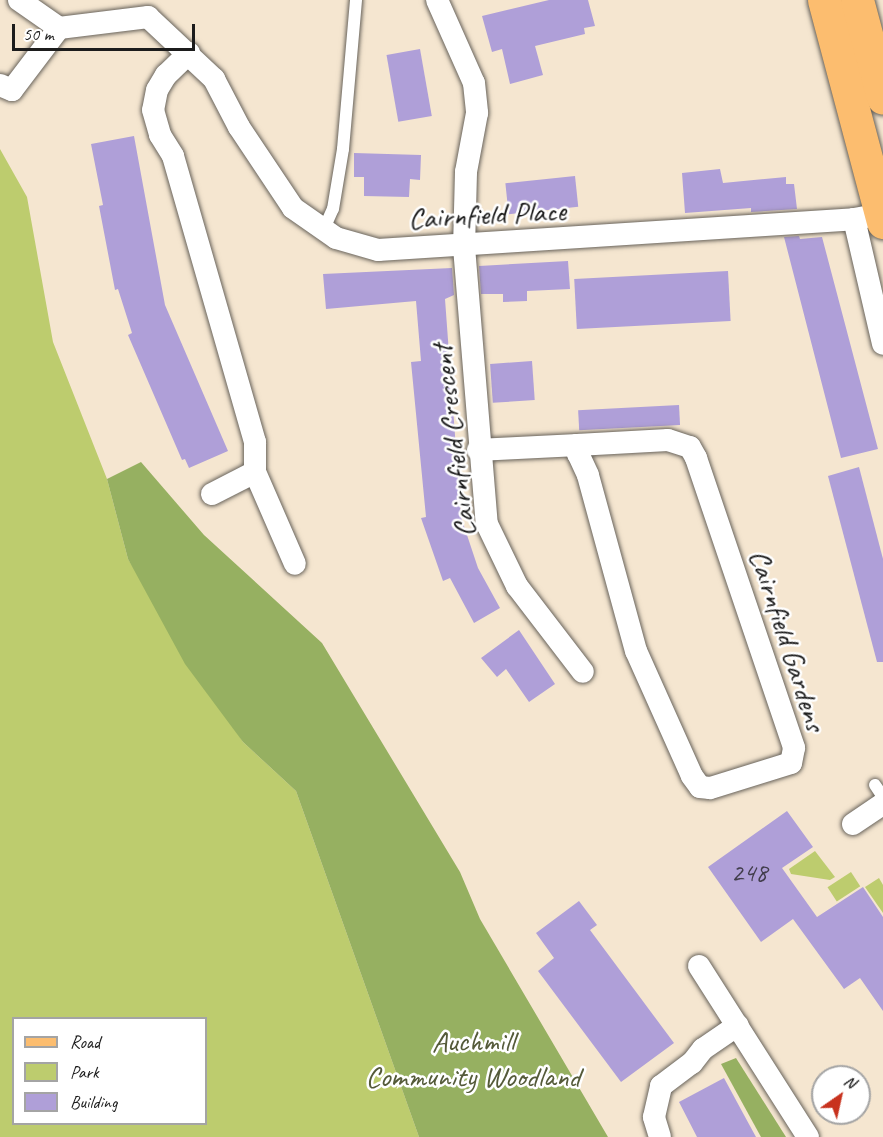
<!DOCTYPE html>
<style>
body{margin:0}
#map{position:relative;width:883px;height:1137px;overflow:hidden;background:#f5e6d0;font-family:Caveat,sans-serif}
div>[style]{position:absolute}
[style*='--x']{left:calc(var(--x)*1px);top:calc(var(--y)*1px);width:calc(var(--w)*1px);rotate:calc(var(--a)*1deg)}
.green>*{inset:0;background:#bdcc6e;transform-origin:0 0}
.forest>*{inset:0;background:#96b061}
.building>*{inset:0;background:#af9fd8;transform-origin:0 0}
.roads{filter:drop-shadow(0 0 2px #68635b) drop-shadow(0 0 2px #68635b)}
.service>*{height:12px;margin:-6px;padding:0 6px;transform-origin:6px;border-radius:6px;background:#fff}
.minor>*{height:22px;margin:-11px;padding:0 11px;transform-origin:11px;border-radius:11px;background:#fff}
.primary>*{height:33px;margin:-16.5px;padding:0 16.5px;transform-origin:16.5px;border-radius:16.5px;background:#fcbd6f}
span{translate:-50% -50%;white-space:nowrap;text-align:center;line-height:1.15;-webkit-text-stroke:5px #fff;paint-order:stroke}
.number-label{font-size:27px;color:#413d4b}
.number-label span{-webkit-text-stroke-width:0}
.street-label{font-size:30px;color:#1c1c1c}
.park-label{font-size:30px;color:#545a39}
.legend{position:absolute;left:12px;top:1017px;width:195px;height:108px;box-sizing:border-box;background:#fff;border:2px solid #a4a4a4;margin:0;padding:8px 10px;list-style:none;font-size:18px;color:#1c1c1c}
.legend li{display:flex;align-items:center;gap:12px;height:30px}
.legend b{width:30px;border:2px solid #a4a4a4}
.north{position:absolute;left:811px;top:1065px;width:60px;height:60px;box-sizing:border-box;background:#fff;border:2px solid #a4a4a4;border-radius:50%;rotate:34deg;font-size:16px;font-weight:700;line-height:24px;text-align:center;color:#1c1c1c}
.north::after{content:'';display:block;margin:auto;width:21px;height:27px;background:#c8321e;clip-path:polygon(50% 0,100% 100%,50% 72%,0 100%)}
.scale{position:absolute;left:12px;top:24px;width:183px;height:27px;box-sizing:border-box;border:3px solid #1c1c1c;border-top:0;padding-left:8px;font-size:18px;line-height:21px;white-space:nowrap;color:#1c1c1c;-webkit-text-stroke:4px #fff;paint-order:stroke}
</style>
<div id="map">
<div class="green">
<i style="clip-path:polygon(evenodd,0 149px,27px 197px,53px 342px,107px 479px,128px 559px,243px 742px,296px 791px,419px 1137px,0 1137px,0 149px,14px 1018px,206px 1018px,206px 1124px,14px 1124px,14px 1018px)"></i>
<i style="clip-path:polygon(815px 851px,835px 877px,830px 880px,791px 874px,789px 869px)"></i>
<i style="left:851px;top:872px;width:17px;height:28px;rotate:57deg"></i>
<i style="clip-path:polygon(879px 878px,883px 885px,883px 913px,865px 887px)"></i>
</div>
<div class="forest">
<i style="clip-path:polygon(141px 462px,204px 535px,322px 643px,460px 872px,480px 919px,608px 1137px,419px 1137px,296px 791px,243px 742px,185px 664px,128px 559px,107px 479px)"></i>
<i style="clip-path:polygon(736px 1058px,786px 1137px,761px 1137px,721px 1064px)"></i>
</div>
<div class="building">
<i style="clip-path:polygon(549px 0,588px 0,595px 26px,584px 28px,585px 34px,535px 46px,543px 75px,510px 84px,502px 49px,492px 52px,482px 16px)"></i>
<i style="left:420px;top:49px;width:68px;height:34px;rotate:80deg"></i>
<i style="clip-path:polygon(134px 136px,165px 305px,228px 451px,189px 468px,185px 459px,182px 460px,128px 335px,132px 333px,118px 289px,115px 290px,99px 206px,103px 205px,91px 144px)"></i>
<i style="clip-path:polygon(354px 153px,421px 155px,420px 180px,410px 179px,409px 197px,364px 196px,364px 177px,354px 177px)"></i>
<i style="clip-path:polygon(720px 169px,723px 183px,786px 177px,786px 184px,794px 184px,797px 209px,751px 212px,751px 208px,685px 213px,682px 173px)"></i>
<i style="left:575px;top:176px;width:31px;height:70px;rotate:84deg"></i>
<i style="clip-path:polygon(799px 236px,800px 239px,822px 237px,878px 449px,841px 458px,784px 237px)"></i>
<i style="clip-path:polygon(568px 261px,570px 289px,527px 291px,527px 301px,503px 302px,503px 294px,481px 294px,479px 266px)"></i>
<i style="clip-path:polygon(452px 268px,454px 295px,445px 299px,461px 517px,478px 568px,500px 608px,474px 623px,450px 578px,443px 581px,421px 518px,426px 517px,411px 362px,421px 361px,416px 301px,326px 309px,323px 274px)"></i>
<i style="left:728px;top:271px;width:50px;height:154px;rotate:87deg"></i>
<i style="left:532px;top:361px;width:39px;height:42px;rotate:86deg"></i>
<i style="left:679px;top:405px;width:20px;height:101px;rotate:87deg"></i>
<i style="clip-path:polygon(859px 467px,883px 559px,883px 662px,877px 662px,828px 476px)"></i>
<i style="clip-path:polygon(519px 630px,555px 684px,529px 702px,506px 669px,497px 677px,481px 658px)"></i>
<i style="clip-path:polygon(787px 811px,813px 847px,782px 868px,817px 917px,863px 887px,883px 917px,883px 1011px,860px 978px,844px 989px,793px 919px,761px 942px,708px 867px)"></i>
<i style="clip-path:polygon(579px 901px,597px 925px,590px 930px,674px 1043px,621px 1082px,538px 971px,554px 958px,536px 933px)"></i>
<i style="clip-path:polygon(724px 1078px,744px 1115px,756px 1137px,697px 1137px,679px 1102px)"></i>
</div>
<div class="roads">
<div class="service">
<i style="--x:323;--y:231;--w:24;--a:-66"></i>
<i style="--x:333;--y:209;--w:61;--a:-80.5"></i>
<i style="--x:343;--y:149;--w:150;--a:-85"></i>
<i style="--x:875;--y:785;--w:14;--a:56"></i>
</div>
<div class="minor">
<i style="--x:19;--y:0;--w:49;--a:35"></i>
<i style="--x:437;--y:0;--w:91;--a:66"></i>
<i style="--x:474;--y:83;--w:30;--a:84"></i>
<i style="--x:477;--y:113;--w:60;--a:100.6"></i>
<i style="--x:466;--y:172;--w:75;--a:91.5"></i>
<i style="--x:464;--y:247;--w:278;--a:85.3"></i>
<i style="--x:487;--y:524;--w:69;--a:64.2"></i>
<i style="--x:517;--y:586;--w:108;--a:52.5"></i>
<i style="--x:189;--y:53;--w:32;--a:136"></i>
<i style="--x:166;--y:75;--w:17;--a:121"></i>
<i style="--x:157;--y:90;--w:20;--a:101"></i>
<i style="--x:153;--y:110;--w:26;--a:74"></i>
<i style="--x:160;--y:135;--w:25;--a:58"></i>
<i style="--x:173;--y:156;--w:298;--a:74"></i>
<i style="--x:255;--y:442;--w:30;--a:90"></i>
<i style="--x:255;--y:472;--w:100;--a:66.5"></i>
<i style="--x:0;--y:85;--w:13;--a:23"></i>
<i style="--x:12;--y:90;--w:78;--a:-52.8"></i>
<i style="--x:59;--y:28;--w:90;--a:-7"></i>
<i style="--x:148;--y:17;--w:91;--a:43.2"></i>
<i style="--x:214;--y:79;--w:54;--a:62.5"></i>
<i style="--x:239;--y:127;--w:97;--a:56.3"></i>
<i style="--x:293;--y:208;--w:52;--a:34.9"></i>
<i style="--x:336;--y:238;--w:44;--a:15.9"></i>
<i style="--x:378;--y:250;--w:477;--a:-3.7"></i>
<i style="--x:854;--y:219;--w:29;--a:-10"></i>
<i style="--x:854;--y:219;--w:128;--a:76.9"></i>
<i style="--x:668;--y:440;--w:23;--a:18"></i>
<i style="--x:690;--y:447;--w:13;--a:61"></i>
<i style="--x:696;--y:458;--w:306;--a:71.3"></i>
<i style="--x:794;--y:748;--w:15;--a:101"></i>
<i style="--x:791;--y:763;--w:85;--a:162.8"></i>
<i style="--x:710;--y:788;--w:10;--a:-174"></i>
<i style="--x:700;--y:787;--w:14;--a:-126"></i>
<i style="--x:692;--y:776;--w:137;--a:-114.1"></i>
<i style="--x:636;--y:651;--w:182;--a:-105.3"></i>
<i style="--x:588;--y:475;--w:23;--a:-115"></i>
<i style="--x:578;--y:454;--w:9;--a:-96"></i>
<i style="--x:577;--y:445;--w:91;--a:-3.1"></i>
<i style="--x:478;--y:450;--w:99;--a:-2.9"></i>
<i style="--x:212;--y:494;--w:48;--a:-27.1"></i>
<i style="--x:853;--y:824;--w:36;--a:-34"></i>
<i style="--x:699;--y:966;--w:203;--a:57.5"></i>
<i style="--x:660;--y:1137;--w:21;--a:-107"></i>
<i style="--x:654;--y:1117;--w:32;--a:-77"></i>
<i style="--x:661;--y:1086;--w:39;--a:-37"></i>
<i style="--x:692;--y:1063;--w:18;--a:-52"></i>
<i style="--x:703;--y:1049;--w:42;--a:-34.4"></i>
</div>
<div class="primary">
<i style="--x:824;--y:0;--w:230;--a:75.1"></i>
<i style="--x:857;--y:0;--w:101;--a:75.1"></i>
</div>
</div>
<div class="number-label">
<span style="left:749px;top:873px">248</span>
</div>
<div class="street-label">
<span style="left:487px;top:214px;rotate:-3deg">Cairnfield Place</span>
<span style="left:453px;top:441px;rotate:-97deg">Cairnfield Crescent</span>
<span style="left:788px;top:640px;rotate:72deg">Cairnfield Gardens</span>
</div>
<div class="park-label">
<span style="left:473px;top:1058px">Auchmill<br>Community Woodland</span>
</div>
<ul class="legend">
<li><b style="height:8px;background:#fcbd6f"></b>Road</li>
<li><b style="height:16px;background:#bdcc6e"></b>Park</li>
<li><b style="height:16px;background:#af9fd8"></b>Building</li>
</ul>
<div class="north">N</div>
<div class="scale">50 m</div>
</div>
